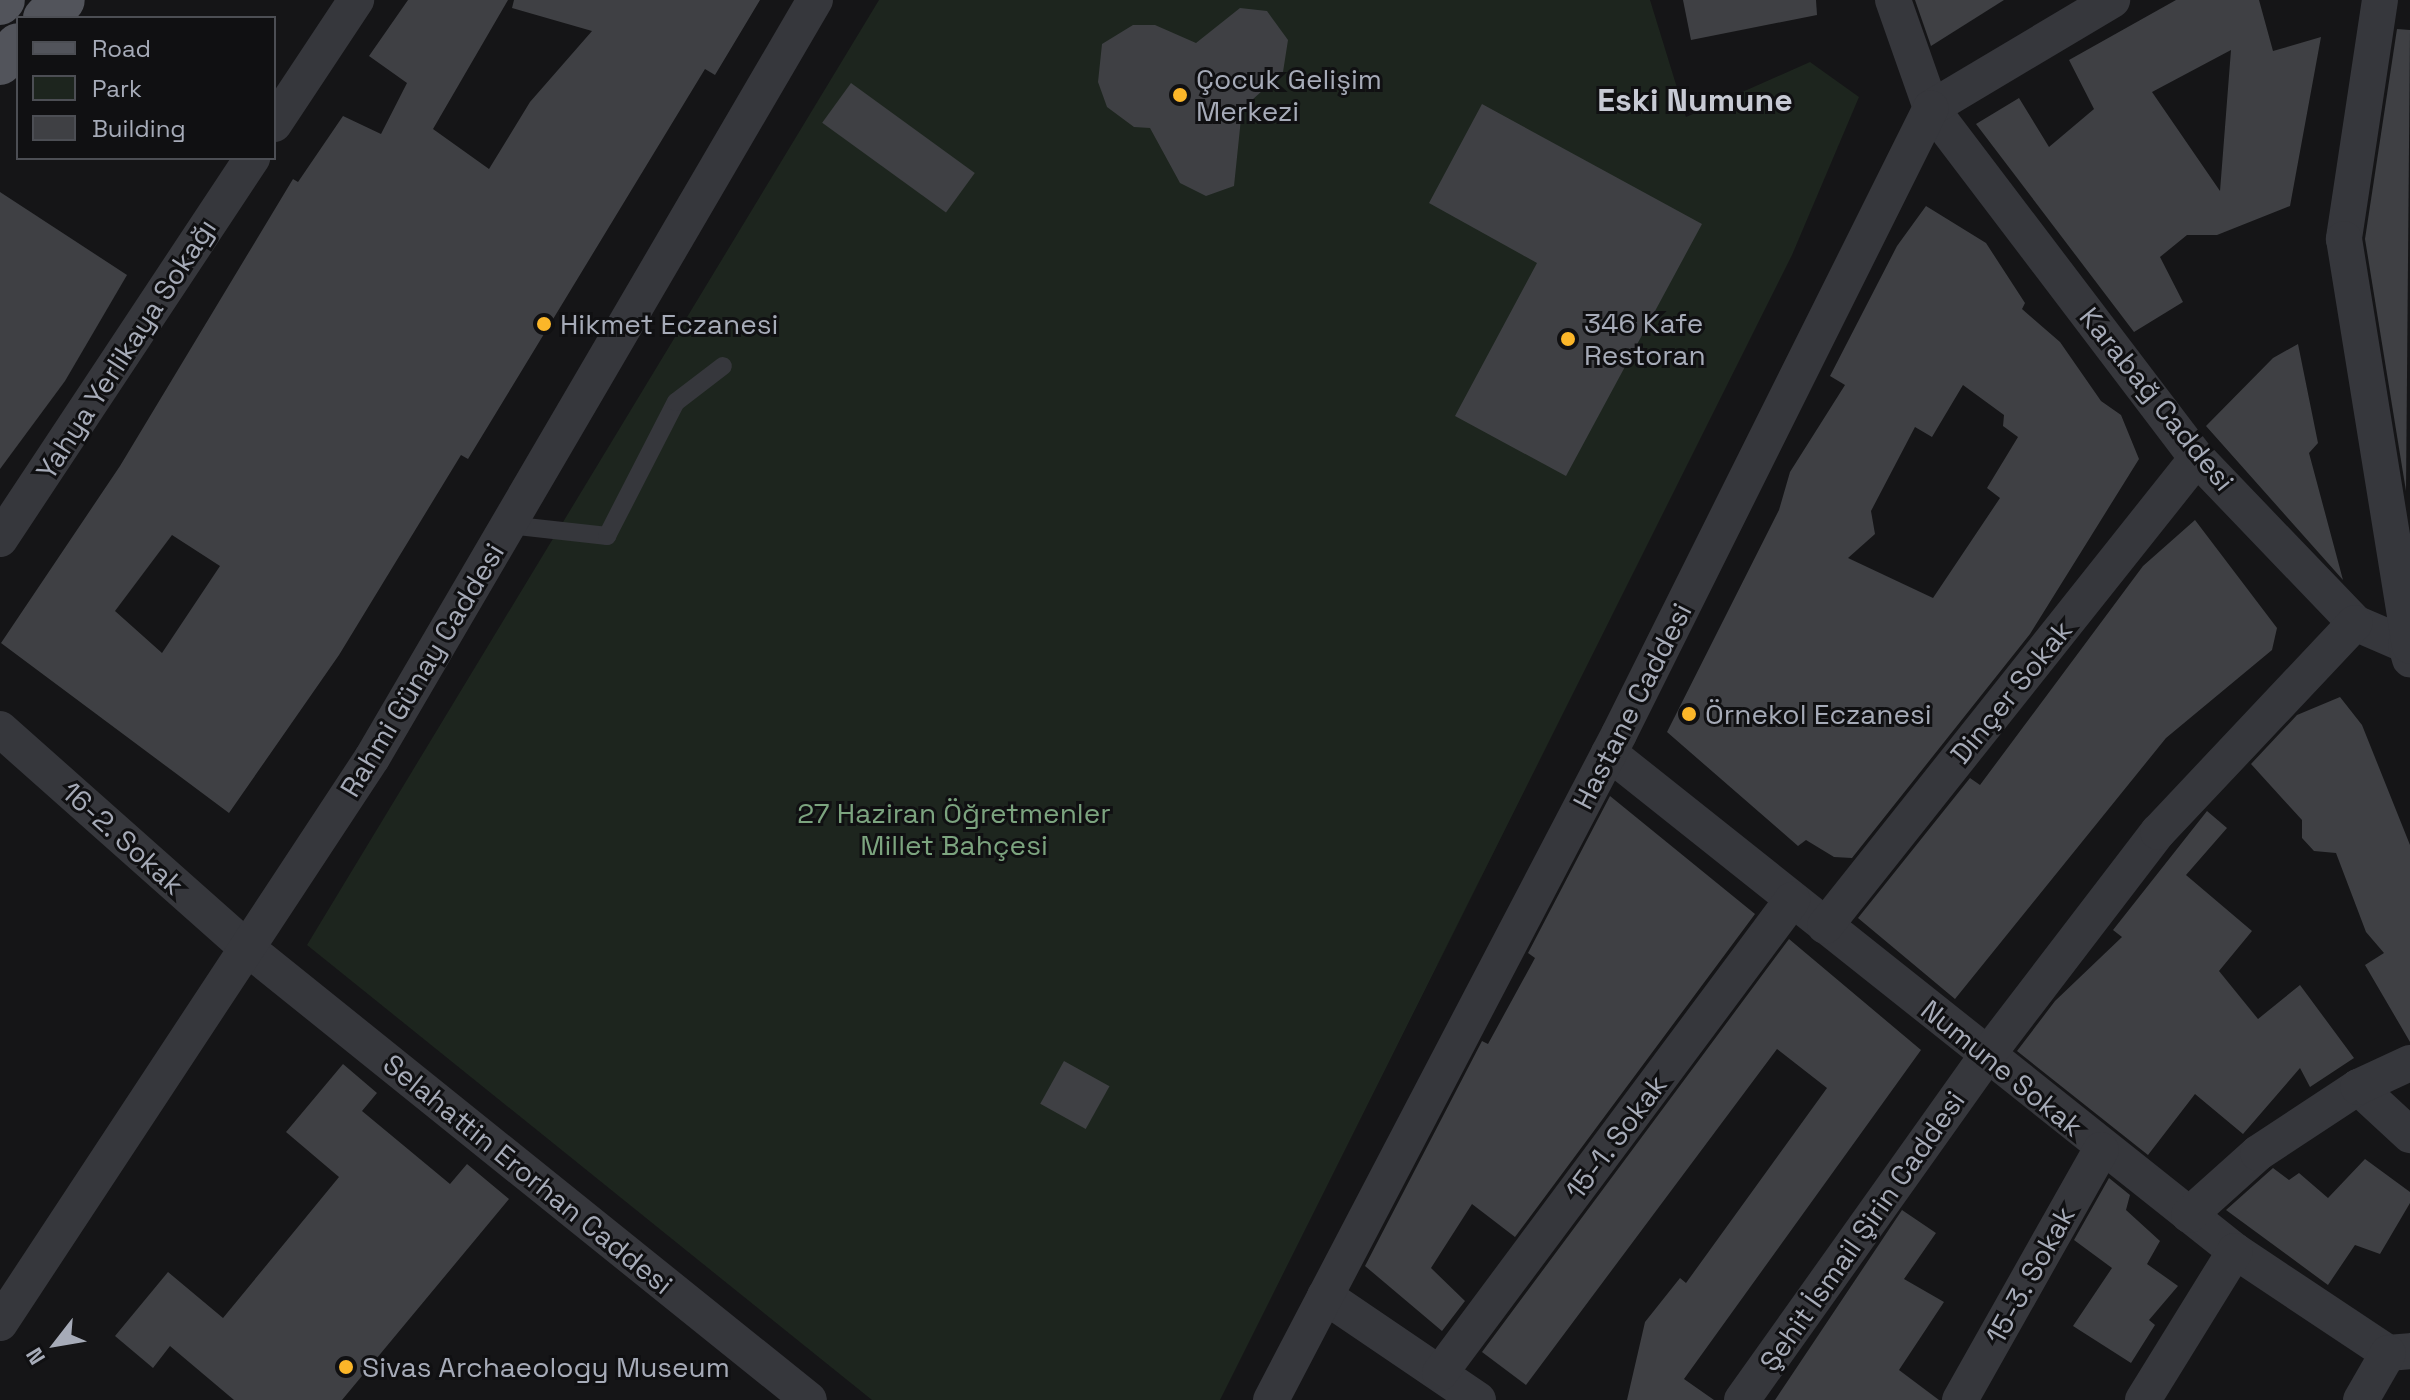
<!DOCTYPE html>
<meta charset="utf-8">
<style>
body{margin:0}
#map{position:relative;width:2410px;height:1400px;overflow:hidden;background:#151517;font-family:"Space Grotesk",sans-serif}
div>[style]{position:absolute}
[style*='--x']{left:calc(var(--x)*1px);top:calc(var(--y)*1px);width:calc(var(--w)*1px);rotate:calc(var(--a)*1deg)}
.green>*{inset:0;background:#1d251e}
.building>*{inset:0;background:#3f4044;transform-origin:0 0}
.service>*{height:18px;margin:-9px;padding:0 9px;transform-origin:9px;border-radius:9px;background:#36373c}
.minor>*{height:36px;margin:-18px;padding:0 18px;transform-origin:18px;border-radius:18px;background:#36373c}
.primary>*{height:44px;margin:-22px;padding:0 22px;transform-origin:22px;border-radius:22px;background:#52545b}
.dots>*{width:22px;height:22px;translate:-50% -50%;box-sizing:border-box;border:4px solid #101012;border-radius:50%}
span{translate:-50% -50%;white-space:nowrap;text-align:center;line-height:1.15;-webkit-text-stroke:6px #101012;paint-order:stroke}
.poi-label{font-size:28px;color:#a6abb8}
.left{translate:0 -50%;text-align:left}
.street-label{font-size:28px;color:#a6abb8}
.park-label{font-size:28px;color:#7ca47f}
.quarter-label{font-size:32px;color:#c7cad4;font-weight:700}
.legend{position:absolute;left:16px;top:16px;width:260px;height:144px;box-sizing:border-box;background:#101012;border:2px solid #4c4e54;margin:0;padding:10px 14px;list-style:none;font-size:24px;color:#a6abb8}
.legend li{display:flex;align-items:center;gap:16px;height:40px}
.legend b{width:40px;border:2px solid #4c4e54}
.north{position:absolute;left:16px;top:1304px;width:80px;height:80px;-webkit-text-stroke:6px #101012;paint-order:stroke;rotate:239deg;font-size:22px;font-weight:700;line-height:32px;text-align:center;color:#a6abb8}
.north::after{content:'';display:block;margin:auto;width:28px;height:36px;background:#a6abb8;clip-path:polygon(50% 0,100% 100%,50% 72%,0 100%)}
</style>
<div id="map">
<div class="green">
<i style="clip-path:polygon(879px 0,1650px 0,1686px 117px,1810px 62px,1859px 97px,1792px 255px,1220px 1400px,872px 1400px,307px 945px)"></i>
</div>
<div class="building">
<i style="clip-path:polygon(evenodd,408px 0,508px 0,433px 129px,489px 169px,530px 102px,592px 31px,512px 8px,514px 0,760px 0,715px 75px,705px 69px,468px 459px,461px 455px,339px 655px,229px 813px,1px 643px,120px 466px,293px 179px,298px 182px,343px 116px,381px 134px,407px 83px,369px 56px,408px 0,172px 535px,220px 566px,162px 653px,115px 611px,172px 535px)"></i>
<i style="clip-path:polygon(1683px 0,1816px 0,1817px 15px,1691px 40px)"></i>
<i style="clip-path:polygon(1915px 0,2004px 0,1931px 46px)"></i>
<i style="clip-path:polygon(evenodd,2176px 0,2259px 0,2273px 51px,2321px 37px,2290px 206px,2217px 235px,2187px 235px,2160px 257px,2183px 302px,2134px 332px,1976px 124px,2019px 98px,2049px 147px,2094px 109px,2069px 60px,2176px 0,2231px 50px,2220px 191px,2152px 92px,2231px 50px)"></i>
<i style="clip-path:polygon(1240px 8px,1267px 11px,1288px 40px,1283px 72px,1242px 109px,1234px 186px,1206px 196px,1180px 183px,1150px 128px,1134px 127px,1107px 107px,1098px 82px,1102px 44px,1133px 25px,1155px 25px,1196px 43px)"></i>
<i style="clip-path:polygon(2397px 29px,2410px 30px,2406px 491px,2365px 239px)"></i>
<i style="left:851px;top:83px;width:153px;height:49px;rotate:36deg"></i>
<i style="clip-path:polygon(1482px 104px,1702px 224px,1566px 476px,1455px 416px,1537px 263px,1429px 203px)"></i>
<i style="clip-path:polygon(0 192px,127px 275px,65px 381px,0 469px)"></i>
<i style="clip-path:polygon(evenodd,1926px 206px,1986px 243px,2025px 303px,2022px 309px,2060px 342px,2101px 401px,2121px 415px,2139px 459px,2030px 634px,1852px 858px,1834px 857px,1806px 840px,1798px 846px,1667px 732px,1779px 510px,1790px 472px,1845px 385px,1830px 376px,1897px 246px,1926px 206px,1963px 385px,2004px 415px,2003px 426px,2018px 437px,1987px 488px,2000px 498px,1933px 598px,1848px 558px,1875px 534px,1871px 511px,1915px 427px,1932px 437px,1963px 385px)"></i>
<i style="clip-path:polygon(2298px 344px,2318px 443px,2309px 453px,2343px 580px,2206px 426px,2273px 358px)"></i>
<i style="clip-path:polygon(2195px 520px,2277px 628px,2272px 650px,2166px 738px,1955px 999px,1858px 918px,1970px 778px,1980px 785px,2143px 566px)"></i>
<i style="clip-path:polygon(2340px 697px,2362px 725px,2410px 845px,2410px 1042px,2365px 965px,2384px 953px,2366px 932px,2336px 853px,2314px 851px,2302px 838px,2302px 820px,2251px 764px,2297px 715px)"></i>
<i style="clip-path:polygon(1610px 796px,1755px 914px,1515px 1237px,1472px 1204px,1431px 1268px,1465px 1301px,1442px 1331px,1365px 1266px,1482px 1041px,1488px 1044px,1535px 958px,1528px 953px)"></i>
<i style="clip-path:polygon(2207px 811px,2227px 828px,2186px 875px,2252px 931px,2219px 971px,2258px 1019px,2300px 985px,2354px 1058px,2310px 1087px,2300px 1068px,2243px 1134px,2195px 1094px,2148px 1155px,2017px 1051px,2055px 1001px,2122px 937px,2113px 930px)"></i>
<i style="clip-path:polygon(1789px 939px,1921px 1050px,1684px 1379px,1714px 1400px,1627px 1400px,1645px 1322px,1680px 1278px,1686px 1283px,1827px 1088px,1777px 1049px,1526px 1385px,1482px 1352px)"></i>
<i style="left:1064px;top:1061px;width:52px;height:49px;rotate:29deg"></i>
<i style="clip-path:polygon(343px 1064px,377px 1093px,362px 1111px,450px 1184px,467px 1164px,509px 1199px,342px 1400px,234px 1400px,170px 1346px,153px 1368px,115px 1336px,168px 1272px,223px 1318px,339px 1177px,286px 1132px)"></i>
<i style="clip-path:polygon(2365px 1159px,2410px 1192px,2410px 1203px,2380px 1254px,2355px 1245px,2328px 1285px,2226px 1210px,2273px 1168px,2289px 1180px,2299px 1173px,2328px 1198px)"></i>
<i style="clip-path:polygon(2109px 1178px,2130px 1195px,2126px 1210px,2160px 1241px,2147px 1264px,2178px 1286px,2149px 1320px,2155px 1325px,2131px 1363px,2073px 1326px,2112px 1268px,2074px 1240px)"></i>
<i style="clip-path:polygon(1902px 1210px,1936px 1233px,1904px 1279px,1944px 1302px,1899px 1370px,1939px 1400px,1775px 1400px)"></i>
</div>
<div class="service">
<i style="--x:508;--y:525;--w:100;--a:6.3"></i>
<i style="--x:607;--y:536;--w:151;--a:-62.8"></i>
<i style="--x:676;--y:402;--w:59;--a:-37.5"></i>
</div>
<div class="minor">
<i style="--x:1893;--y:0;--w:114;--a:70.6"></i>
<i style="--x:1931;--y:108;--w:440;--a:52.8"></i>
<i style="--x:2197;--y:458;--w:228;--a:46.2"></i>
<i style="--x:2355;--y:623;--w:56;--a:23.3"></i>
<i style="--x:2406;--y:645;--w:15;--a:74"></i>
<i style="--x:2380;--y:0;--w:242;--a:98.6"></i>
<i style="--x:2344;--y:239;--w:412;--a:80.8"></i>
<i style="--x:1931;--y:108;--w:211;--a:-30.8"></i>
<i style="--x:274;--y:124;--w:149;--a:-56.5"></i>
<i style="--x:0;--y:539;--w:457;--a:-56.5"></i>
<i style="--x:0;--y:729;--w:330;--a:41.6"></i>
<i style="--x:247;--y:948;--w:721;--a:38.81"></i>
<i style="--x:1609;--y:753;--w:800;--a:38.5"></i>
<i style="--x:2235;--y:1251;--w:184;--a:33.7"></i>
<i style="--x:2388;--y:1353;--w:22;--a:-5"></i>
<i style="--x:1825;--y:926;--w:598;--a:-51.52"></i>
<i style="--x:2358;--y:1087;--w:71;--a:42.7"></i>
<i style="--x:2189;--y:1215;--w:93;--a:-41.9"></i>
<i style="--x:2258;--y:1153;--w:120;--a:-33.4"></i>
<i style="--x:2358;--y:1087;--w:57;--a:-24.8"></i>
<i style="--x:1325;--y:1296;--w:185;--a:34.2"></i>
<i style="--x:0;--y:1323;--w:676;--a:-56.64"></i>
<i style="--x:372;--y:758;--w:878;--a:-59.7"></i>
<i style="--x:1440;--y:1373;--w:590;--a:-53.34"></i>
<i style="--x:1271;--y:1400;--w:751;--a:-62.41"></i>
<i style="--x:1619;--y:734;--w:699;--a:-63.51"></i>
<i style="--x:1742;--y:1400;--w:425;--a:-54.6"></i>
<i style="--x:1988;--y:1054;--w:280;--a:-52.6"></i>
<i style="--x:2158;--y:832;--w:287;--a:-46.7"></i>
<i style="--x:1960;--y:1400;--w:287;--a:-60.6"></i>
<i style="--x:2143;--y:1400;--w:175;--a:-58.3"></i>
<i style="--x:2361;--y:1400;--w:54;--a:-60.1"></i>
</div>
<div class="primary">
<i style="--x:0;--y:3;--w:4;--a:-45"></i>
<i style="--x:45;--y:18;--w:25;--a:-45"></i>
<i style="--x:0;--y:63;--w:25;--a:-45"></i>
</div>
<div class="dots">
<i style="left:1180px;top:95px;background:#fbb629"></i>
<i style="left:544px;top:324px;background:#fbb629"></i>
<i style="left:1568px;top:339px;background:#fbb629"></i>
<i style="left:1689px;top:714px;background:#fbb629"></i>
<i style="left:346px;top:1367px;background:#fbb629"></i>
</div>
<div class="poi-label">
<span class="left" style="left:1196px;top:95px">Çocuk Gelişim<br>Merkezi</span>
<span class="left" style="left:1584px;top:339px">346 Kafe<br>Restoran</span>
<span class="left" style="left:560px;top:324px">Hikmet Eczanesi</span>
<span class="left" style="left:1705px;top:714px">Örnekol Eczanesi</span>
<span class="left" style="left:362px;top:1367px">Sivas Archaeology Museum</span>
</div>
<div class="street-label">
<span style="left:126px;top:349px;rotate:-57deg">Yahya Yerlikaya Sokağı</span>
<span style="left:2157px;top:399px;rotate:51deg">Karabağ Caddesi</span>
<span style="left:422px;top:670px;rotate:-59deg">Rahmi Günay Caddesi</span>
<span style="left:2011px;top:692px;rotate:-51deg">Dinçer Sokak</span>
<span style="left:1632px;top:706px;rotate:-63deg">Hastane Caddesi</span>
<span style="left:123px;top:838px;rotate:42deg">16-2. Sokak</span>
<span style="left:2002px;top:1068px;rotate:39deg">Numune Sokak</span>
<span style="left:1616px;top:1137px;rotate:-53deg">15-1. Sokak</span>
<span style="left:528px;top:1174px;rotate:39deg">Selahattin Erorhan Caddesi</span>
<span style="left:1862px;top:1231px;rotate:-55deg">Şehit İsmail Şirin Caddesi</span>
<span style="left:2030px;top:1275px;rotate:-61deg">15-3. Sokak</span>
</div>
<div class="park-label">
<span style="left:954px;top:829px">27 Haziran Öğretmenler<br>Millet Bahçesi</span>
</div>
<div class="quarter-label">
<span style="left:1695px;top:100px">Eski Numune</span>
</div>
<ul class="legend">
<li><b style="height:10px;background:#52545b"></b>Road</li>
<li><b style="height:22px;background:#1d251e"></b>Park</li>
<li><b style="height:22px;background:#3f4044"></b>Building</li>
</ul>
<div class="north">N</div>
</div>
